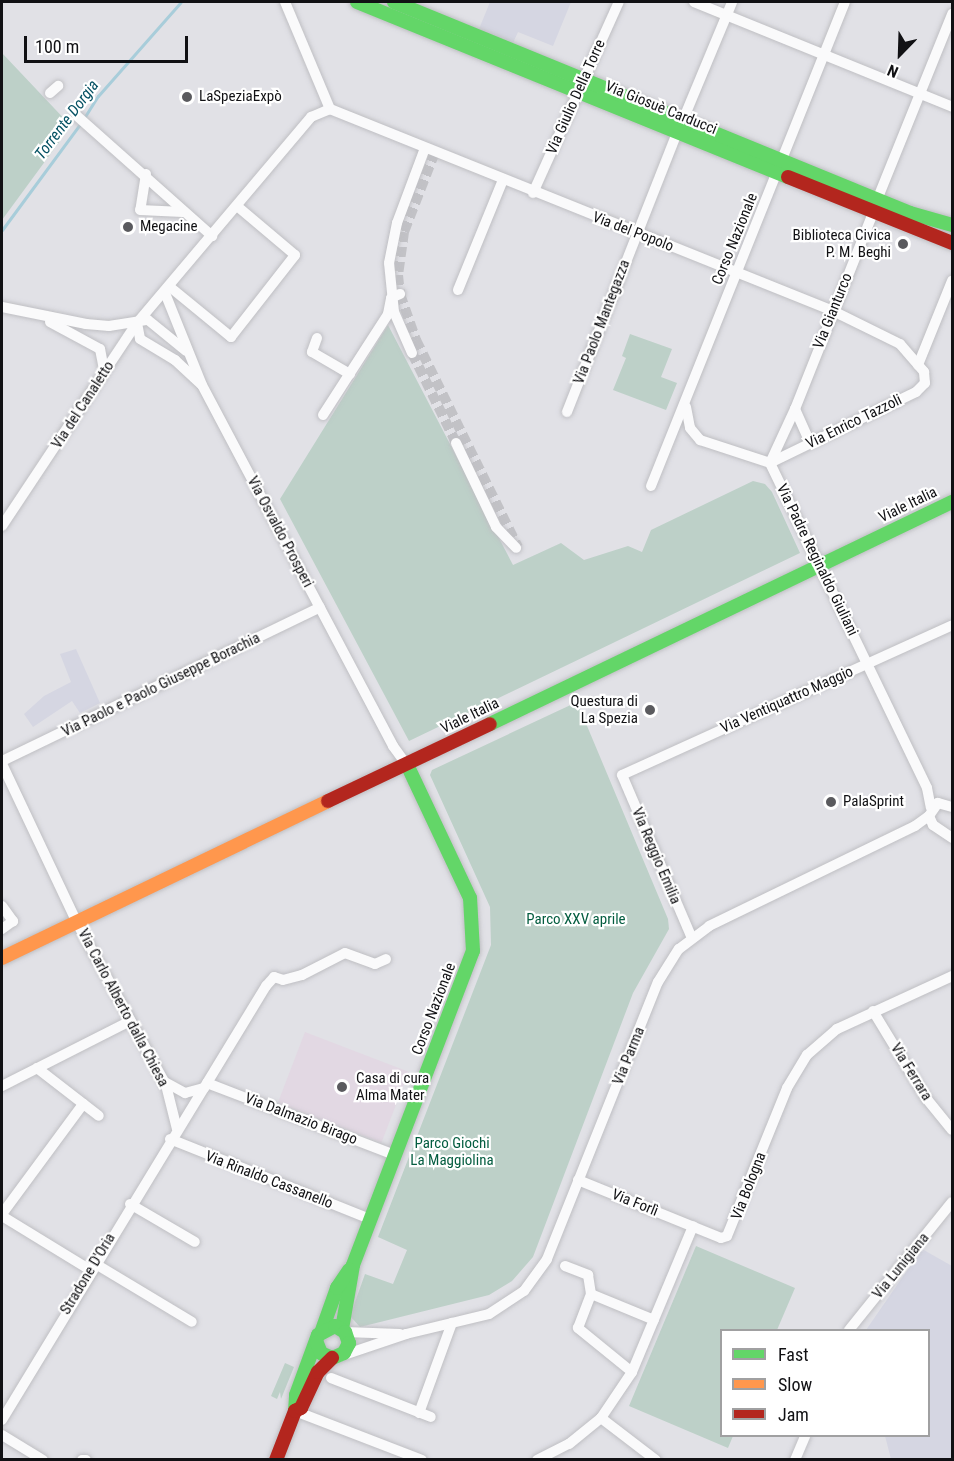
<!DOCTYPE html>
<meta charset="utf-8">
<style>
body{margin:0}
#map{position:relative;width:954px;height:1461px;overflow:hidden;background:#e1e1e6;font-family:"Roboto Condensed",sans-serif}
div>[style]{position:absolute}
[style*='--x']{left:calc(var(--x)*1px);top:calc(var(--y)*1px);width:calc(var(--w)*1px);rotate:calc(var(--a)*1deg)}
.built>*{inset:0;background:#d5d6e2}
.medical>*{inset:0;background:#e2d8e3;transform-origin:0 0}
.green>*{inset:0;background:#bdd0c8}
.stream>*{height:3px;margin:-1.5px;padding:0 1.5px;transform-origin:1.5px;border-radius:1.5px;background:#a8cdda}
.street-tunnel>*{height:10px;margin-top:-5px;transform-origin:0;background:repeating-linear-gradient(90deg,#c2c2c6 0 10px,transparent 0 15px)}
.roads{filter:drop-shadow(0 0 2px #bfbfc3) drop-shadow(0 0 2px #bfbfc3)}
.street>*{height:10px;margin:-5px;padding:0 5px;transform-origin:5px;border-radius:5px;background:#fafafb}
.fast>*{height:14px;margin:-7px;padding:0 7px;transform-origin:7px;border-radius:7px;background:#63d668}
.slow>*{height:14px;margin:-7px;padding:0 7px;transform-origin:7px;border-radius:7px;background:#ff974d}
.jam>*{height:14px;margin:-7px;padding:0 7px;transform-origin:7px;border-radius:7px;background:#b3261e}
.dots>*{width:16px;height:16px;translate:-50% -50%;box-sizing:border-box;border:3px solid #fff;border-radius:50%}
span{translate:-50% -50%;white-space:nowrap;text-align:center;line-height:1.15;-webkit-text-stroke:4.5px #fff;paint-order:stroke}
.poi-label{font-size:15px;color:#111114}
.left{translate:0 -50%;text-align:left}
.right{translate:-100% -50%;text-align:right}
.street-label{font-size:15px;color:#111114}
.park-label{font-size:15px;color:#045d40}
.water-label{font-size:16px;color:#055163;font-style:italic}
.frame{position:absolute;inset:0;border:3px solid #111114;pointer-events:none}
.legend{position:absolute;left:720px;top:1329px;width:210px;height:108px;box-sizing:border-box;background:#fff;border:2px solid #a0a0a1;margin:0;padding:8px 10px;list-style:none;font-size:18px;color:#111114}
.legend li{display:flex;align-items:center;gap:12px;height:30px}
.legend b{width:30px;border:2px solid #a0a0a1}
.north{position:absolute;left:870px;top:24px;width:60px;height:60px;-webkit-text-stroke:4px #fff;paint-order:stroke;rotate:203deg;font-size:16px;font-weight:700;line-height:24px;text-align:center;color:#111114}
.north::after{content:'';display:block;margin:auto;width:21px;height:27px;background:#111114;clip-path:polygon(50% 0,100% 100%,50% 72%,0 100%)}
.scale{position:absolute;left:24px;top:36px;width:164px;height:27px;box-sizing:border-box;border:3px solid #111114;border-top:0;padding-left:8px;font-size:18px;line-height:21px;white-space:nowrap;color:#111114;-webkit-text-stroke:4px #fff;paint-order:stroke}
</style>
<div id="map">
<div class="built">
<i style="clip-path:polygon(490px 2px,571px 2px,553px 46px,518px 32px,513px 43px,479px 29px)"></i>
<i style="clip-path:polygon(76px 649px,100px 703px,80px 713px,72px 701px,33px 727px,24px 714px,44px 696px,71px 682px,60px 654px)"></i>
<i style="clip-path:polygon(922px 1249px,952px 1266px,952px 1459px,891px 1459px,885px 1436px,928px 1436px,928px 1330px,866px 1330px)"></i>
</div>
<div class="medical">
<i style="left:305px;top:1032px;width:111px;height:76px;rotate:21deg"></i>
</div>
<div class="green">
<i style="clip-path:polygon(2px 53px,71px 126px,2px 220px,3px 96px)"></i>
<i style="clip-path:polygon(388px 325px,513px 565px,561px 543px,584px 560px,628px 546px,642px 552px,651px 530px,753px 481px,765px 484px,772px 492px,800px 553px,409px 741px,280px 499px)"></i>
<i style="clip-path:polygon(630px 334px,672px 349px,661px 377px,677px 383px,666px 410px,613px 390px,626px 358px,622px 356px)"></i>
<i style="clip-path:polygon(577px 702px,668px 919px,669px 929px,633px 993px,533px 1257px,512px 1281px,489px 1295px,360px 1327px,350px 1316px,365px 1274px,393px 1284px,407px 1250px,378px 1237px,491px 945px,490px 907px,430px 775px,432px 770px)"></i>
<i style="clip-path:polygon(696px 1246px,795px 1288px,777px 1330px,722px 1330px,722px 1436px,733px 1436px,728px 1448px,629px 1406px)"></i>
<i style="clip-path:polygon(285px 1363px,294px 1367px,281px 1399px,280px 1392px,277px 1399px,271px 1396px)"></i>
</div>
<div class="stream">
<i style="--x:84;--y:118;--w:26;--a:-58"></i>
<i style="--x:98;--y:96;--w:125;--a:-48.6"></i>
<i style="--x:2;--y:230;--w:133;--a:-53.6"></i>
</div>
<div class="street-tunnel">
<i style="--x:435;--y:152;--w:86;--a:111.2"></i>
<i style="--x:404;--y:232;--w:43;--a:97.9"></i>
<i style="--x:398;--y:275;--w:19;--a:84"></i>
<i style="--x:400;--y:294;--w:49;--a:70.8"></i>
<i style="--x:416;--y:340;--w:231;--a:63.8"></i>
<i style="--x:412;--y:353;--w:100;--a:63.9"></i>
</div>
<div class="roads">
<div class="street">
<i style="--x:285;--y:2;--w:116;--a:67.2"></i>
<i style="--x:694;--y:2;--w:279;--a:22.1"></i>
<i style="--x:50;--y:93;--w:11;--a:-41"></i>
<i style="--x:330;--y:109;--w:542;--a:21.88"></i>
<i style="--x:833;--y:311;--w:75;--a:26.2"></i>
<i style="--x:900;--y:344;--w:37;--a:49"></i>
<i style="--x:924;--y:372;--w:11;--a:85"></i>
<i style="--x:925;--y:383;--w:13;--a:135"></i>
<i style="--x:916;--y:392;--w:162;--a:154.1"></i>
<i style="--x:77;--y:116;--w:181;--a:41.6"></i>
<i style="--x:683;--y:120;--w:128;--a:-67.4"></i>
<i style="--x:146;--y:174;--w:36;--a:99"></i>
<i style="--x:140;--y:210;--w:43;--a:2.7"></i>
<i style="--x:533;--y:193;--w:209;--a:-65.8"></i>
<i style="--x:877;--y:200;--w:201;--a:-68"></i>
<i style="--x:170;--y:287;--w:79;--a:39.3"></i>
<i style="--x:231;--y:337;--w:104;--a:-52"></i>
<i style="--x:295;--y:255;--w:76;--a:-139.8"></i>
<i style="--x:458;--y:290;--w:119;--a:-67.8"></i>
<i style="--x:165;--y:293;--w:99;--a:68.1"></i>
<i style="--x:202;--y:385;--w:408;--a:62.1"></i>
<i style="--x:393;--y:746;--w:24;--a:54"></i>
<i style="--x:2;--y:307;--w:86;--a:11.4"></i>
<i style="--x:86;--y:324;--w:23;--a:5"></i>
<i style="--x:109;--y:326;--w:39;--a:-9"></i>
<i style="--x:148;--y:320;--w:49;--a:39.2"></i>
<i style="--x:50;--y:322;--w:57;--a:28.4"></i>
<i style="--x:100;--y:349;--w:21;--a:79"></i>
<i style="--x:137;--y:323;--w:16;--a:79"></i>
<i style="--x:140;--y:339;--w:41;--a:31"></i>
<i style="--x:175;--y:360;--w:35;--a:43"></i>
<i style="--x:317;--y:338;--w:15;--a:110"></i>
<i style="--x:312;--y:352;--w:44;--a:30.1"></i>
<i style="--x:412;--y:353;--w:45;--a:-113.7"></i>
<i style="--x:394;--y:312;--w:49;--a:-95.8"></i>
<i style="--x:389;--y:263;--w:41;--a:-78.7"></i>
<i style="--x:397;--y:223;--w:80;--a:-69.5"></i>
<i style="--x:918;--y:365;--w:91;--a:-68"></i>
<i style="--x:686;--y:407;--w:21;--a:79"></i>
<i style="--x:690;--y:428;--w:16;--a:50"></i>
<i style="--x:700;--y:440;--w:74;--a:18.2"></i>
<i style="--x:795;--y:409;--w:37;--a:66"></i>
<i style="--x:567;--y:412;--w:300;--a:-68.5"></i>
<i style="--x:323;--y:415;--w:120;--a:-57.2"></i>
<i style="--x:388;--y:314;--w:16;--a:-79"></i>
<i style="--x:391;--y:298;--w:10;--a:-24"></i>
<i style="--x:456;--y:443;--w:93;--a:64.5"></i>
<i style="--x:496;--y:527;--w:29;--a:46"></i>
<i style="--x:770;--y:463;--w:361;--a:64.2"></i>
<i style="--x:927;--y:788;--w:20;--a:79"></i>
<i style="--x:770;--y:463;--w:60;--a:-65.2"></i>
<i style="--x:795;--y:409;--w:211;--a:-68.3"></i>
<i style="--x:651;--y:486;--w:521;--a:-68.16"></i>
<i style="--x:2;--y:526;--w:244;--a:-56.4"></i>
<i style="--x:137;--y:323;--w:270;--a:-49.8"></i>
<i style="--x:311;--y:117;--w:21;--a:-23"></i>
<i style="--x:2;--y:761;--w:353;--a:-25.8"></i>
<i style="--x:2;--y:764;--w:176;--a:64.7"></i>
<i style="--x:77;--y:923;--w:185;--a:61.2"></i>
<i style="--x:166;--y:1085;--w:45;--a:76"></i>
<i style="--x:952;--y:807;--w:15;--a:-164"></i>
<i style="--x:938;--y:803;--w:16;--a:125"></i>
<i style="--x:929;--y:816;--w:10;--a:66"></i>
<i style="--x:933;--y:825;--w:23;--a:34"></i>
<i style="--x:2;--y:906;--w:19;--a:54"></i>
<i style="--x:13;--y:921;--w:14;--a:144"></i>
<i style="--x:691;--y:936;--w:175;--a:-113.2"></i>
<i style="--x:622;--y:775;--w:362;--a:-24.4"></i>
<i style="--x:873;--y:1011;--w:102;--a:58.7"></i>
<i style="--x:926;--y:1098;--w:41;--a:50.9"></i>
<i style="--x:37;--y:1068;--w:78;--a:37.7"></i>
<i style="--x:165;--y:1082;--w:23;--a:29"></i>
<i style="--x:185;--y:1093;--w:20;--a:-15"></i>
<i style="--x:207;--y:1083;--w:201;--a:21"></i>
<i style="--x:2;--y:1086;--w:144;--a:-26.9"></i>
<i style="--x:170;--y:1139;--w:215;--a:21.8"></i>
<i style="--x:578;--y:1180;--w:154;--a:22.1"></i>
<i style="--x:721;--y:1238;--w:6;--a:-18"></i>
<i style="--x:727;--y:1236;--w:160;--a:-67.9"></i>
<i style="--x:787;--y:1088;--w:39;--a:-59"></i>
<i style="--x:807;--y:1055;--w:40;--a:-41"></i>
<i style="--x:837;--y:1029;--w:127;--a:-24.7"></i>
<i style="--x:130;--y:1204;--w:75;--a:30.3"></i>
<i style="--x:2;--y:1214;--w:137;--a:-53.6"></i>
<i style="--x:2;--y:1216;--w:103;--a:31.5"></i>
<i style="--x:94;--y:1263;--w:114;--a:31"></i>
<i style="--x:565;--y:1266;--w:25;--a:21"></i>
<i style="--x:588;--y:1275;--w:19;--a:81"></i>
<i style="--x:849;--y:1330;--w:164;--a:-51.2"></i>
<i style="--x:345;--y:1332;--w:55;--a:2.1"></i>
<i style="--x:338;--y:1357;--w:72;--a:-18.7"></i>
<i style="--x:406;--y:1334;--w:85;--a:-13.5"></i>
<i style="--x:489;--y:1314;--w:42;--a:-33.3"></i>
<i style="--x:524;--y:1291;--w:39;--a:-54"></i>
<i style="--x:547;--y:1259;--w:298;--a:-68.2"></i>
<i style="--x:658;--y:982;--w:39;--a:-58"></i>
<i style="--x:679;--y:949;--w:38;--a:-37"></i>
<i style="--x:709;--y:926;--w:229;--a:-25.9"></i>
<i style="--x:915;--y:826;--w:17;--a:-36"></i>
<i style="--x:632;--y:1372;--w:70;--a:-140.8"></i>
<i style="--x:578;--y:1328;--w:36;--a:-69"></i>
<i style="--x:591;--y:1294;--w:68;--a:22.4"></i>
<i style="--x:331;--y:1378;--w:107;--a:21.3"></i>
<i style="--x:295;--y:1411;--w:136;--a:21.1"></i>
<i style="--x:419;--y:1413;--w:96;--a:-69.9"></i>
<i style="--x:601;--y:1418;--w:69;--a:37.4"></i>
<i style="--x:2;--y:1420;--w:508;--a:-58.69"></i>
<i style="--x:266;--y:986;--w:12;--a:-48"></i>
<i style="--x:274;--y:977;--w:9;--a:18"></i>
<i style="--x:283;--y:980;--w:20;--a:-15"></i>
<i style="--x:302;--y:975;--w:48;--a:-27.1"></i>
<i style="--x:345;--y:953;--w:32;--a:20"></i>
<i style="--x:375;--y:964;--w:12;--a:-24"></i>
<i style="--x:2;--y:1435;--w:48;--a:31.4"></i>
<i style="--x:82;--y:1460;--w:4;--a:0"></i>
<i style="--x:537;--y:1460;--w:36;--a:-27"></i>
<i style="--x:569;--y:1444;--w:41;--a:-39.1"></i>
<i style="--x:601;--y:1418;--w:55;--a:-56"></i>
<i style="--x:632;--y:1372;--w:158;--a:-67.3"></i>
<i style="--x:795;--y:1460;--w:26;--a:-67"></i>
</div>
<div class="fast">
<i style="--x:357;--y:2;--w:465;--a:22.1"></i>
<i style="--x:394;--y:2;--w:557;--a:22.24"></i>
<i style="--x:910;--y:213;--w:44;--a:15.9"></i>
<i style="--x:490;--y:724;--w:513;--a:-25.67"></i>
<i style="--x:342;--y:1329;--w:65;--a:-80.2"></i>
<i style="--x:353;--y:1265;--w:336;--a:-69.1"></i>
<i style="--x:473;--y:951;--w:53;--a:-93.2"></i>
<i style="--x:470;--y:898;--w:147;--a:-115.3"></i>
<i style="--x:322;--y:1330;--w:45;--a:-70.3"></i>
<i style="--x:337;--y:1288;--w:22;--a:-56"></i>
<i style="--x:295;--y:1411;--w:16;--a:-86"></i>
<i style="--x:296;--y:1395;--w:64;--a:-69.9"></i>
<i style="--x:318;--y:1335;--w:19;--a:-28"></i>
<i style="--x:335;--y:1326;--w:12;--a:31"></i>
<i style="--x:345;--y:1332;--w:12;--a:70"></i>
<i style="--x:349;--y:1343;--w:11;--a:117"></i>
<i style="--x:344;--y:1353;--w:13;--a:157"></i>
<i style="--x:332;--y:1358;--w:12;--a:-156"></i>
<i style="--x:321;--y:1353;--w:11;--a:-112"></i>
</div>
<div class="slow">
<i style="--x:2;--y:958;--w:362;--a:-25.7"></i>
</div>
<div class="jam">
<i style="--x:788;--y:177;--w:177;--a:21.9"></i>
<i style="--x:328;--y:801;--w:179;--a:-25.4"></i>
<i style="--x:276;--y:1460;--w:53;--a:-68.8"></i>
<i style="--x:295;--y:1411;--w:7;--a:-27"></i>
<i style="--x:301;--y:1408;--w:40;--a:-65"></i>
<i style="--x:318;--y:1372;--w:20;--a:-45"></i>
</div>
</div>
<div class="dots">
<i style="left:187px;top:97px;background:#5a5a5e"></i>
<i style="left:128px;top:227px;background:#5a5a5e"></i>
<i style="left:903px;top:244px;background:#5a5a5e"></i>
<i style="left:650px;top:710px;background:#5a5a5e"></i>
<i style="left:831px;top:802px;background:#5a5a5e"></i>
<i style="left:342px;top:1087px;background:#5a5a5e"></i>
</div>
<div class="poi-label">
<span class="left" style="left:199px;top:97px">LaSpeziaExpò</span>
<span class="left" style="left:140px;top:227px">Megacine</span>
<span class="right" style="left:891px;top:244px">Biblioteca Civica<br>P. M. Beghi</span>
<span class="right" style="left:638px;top:710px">Questura di<br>La Spezia</span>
<span class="left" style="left:843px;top:802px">PalaSprint</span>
<span class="left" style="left:356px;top:1087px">Casa di cura<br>Alma Mater</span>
</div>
<div class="street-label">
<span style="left:576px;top:97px;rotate:-66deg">Via Giulio Della Torre</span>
<span style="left:661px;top:108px;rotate:22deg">Via Giosuè Carducci</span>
<span style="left:633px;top:232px;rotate:21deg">Via del Popolo</span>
<span style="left:735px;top:239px;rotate:-68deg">Corso Nazionale</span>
<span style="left:833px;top:311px;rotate:-68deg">Via Gianturco</span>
<span style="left:602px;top:322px;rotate:-69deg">Via Paolo Mantegazza</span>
<span style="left:83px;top:405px;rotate:-57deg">Via del Canaletto</span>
<span style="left:854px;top:422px;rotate:-26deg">Via Enrico Tazzoli</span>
<span style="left:908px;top:505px;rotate:-26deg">Viale Italia</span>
<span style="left:280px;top:532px;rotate:62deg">Via Osvaldo Prosperi</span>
<span style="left:817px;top:560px;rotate:64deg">Via Padre Reginaldo Giuliani</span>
<span style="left:161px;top:685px;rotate:-26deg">Via Paolo e Paolo Giuseppe Borachia</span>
<span style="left:787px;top:700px;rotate:-24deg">Via Ventiquattro Maggio</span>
<span style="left:470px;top:716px;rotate:-26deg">Viale Italia</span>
<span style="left:656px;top:856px;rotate:67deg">Via Reggio Emilia</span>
<span style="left:123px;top:1008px;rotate:62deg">Via Carlo Alberto dalla Chiesa</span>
<span style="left:434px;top:1009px;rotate:-69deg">Corso Nazionale</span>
<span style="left:629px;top:1056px;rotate:-68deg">Via Parma</span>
<span style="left:911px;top:1072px;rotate:58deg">Via Ferrara</span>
<span style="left:301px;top:1119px;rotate:21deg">Via Dalmazio Birago</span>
<span style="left:269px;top:1180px;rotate:21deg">Via Rinaldo Cassanello</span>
<span style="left:749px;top:1186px;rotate:-69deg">Via Bologna</span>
<span style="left:635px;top:1203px;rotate:22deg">Via Forlì</span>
<span style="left:901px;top:1266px;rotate:-51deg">Via Lunigiana</span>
<span style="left:88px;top:1274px;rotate:-59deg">Stradone D'Oria</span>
</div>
<div class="park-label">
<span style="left:576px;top:920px">Parco XXV aprile</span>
<span style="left:452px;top:1152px">Parco Giochi<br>La Maggiolina</span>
</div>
<div class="water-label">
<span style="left:67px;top:120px;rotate:-53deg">Torrente Dorgia</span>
</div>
<div class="frame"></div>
<ul class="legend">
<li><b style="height:8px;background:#63d668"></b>Fast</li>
<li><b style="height:8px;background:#ff974d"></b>Slow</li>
<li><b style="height:8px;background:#b3261e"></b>Jam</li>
</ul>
<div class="north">N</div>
<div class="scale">100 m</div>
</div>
